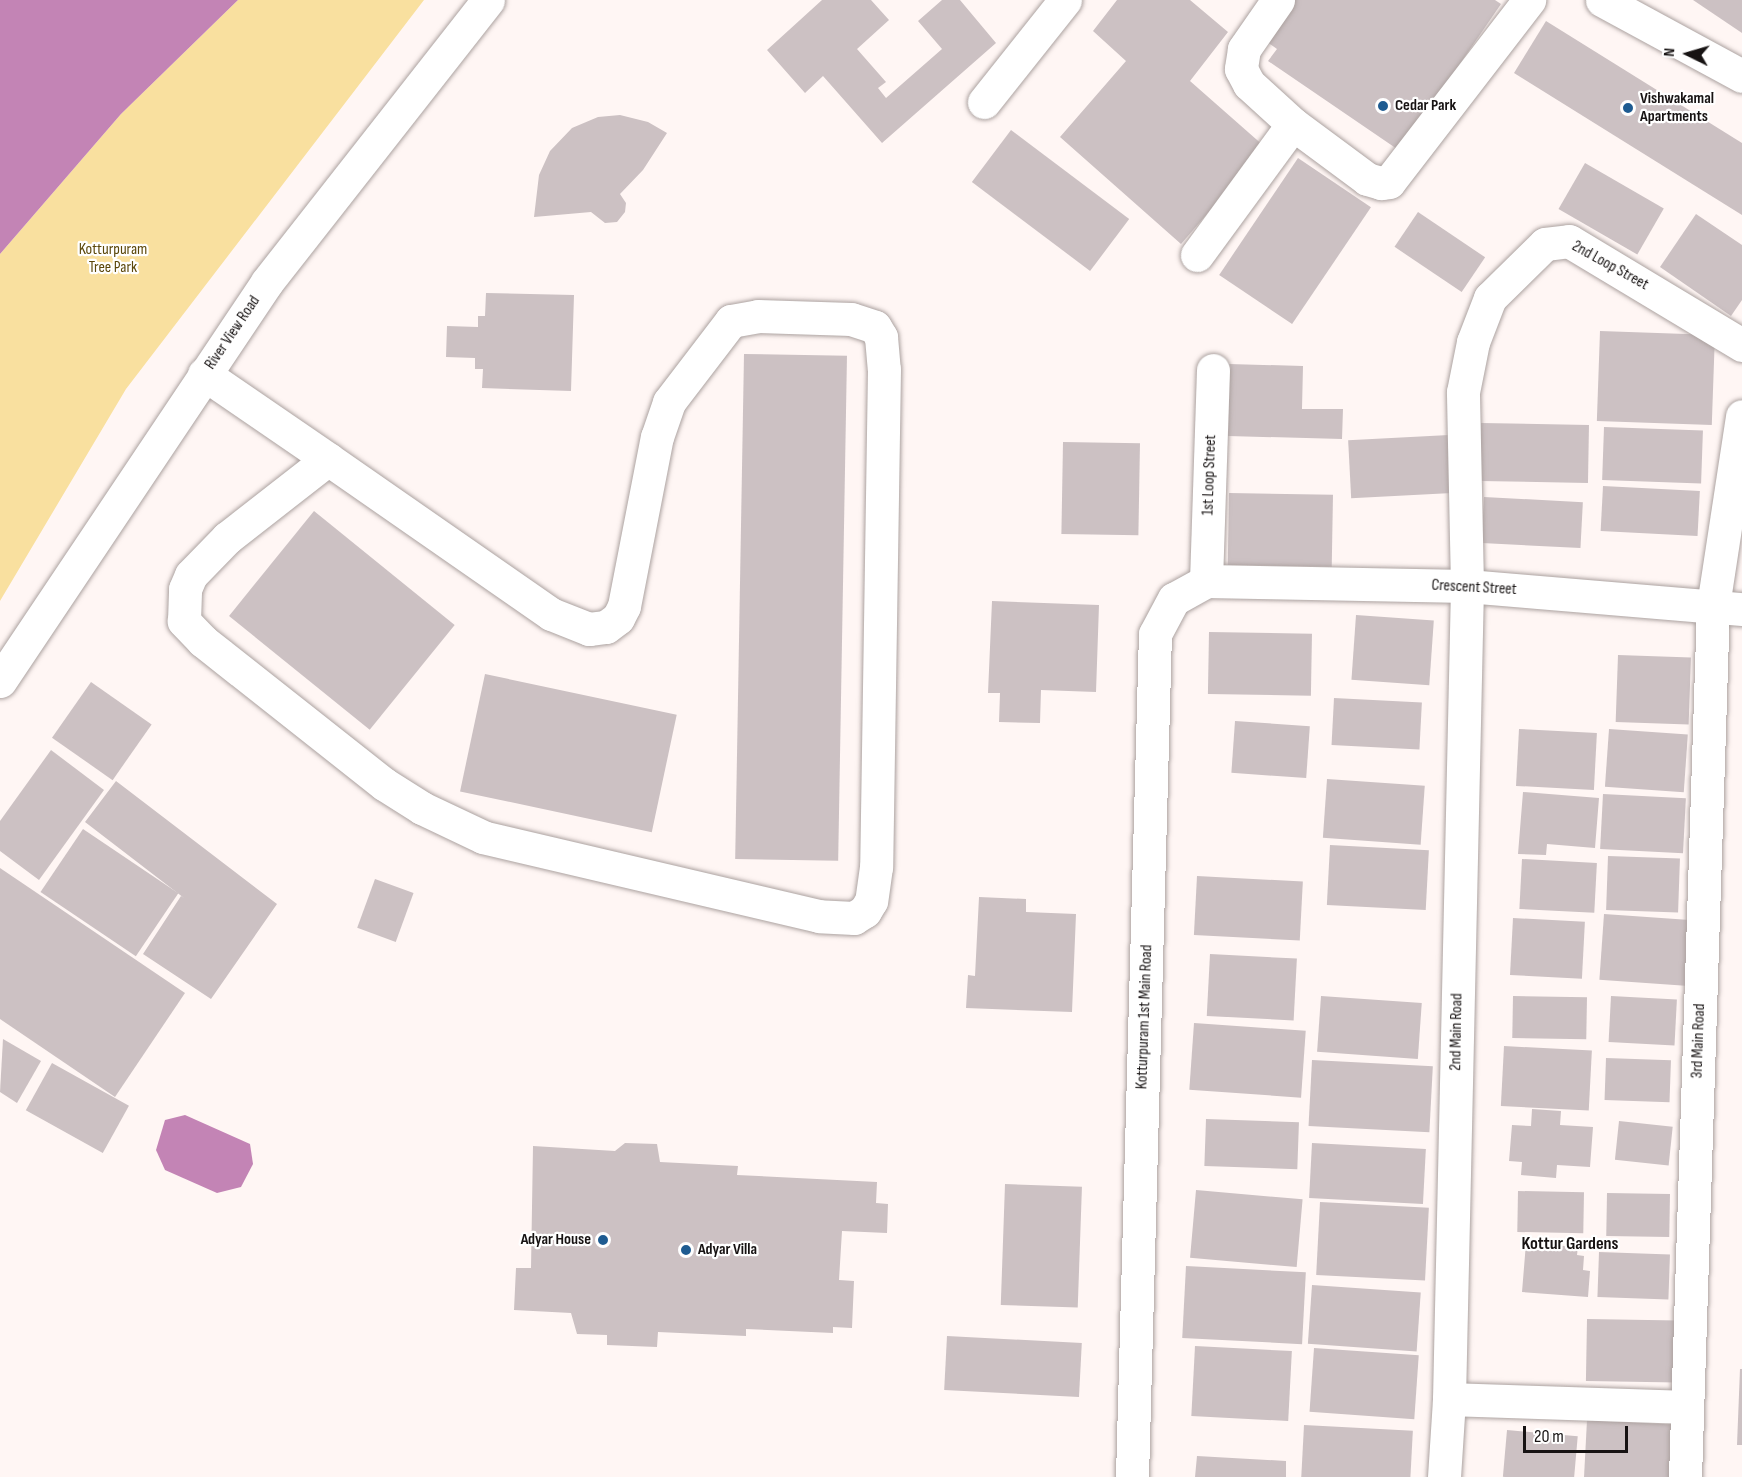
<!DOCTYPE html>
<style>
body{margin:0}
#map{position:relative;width:1742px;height:1477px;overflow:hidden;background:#fff6f4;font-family:"Sofia Sans Condensed",sans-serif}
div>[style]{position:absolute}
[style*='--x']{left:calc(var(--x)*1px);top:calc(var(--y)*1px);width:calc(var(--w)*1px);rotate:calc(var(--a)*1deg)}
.green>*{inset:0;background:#f9e09f}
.water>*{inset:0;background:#c384b5}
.building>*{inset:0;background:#ccc1c3;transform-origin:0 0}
.roads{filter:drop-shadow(0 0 2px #aca2a0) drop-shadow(0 0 2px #aca2a0)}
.minor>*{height:33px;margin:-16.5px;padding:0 16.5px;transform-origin:16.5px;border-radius:16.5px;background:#fff}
.dots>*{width:16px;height:16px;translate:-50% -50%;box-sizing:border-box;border:3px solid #fff;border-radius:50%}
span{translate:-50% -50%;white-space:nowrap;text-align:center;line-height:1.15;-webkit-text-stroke:4.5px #fff;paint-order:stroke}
.poi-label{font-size:16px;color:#171313;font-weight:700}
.left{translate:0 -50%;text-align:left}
.right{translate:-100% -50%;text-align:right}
.park-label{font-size:16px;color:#5b470a}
.street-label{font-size:16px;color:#171313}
.neighbourhood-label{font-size:18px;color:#171313;font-weight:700}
.north{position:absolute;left:1658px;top:24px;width:60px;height:60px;-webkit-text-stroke:4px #fff;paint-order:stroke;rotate:275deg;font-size:16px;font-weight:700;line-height:24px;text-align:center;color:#171313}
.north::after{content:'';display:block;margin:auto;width:21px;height:27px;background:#171313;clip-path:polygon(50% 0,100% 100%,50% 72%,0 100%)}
.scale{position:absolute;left:1523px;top:1426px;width:105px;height:27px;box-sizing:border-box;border:3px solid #171313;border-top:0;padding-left:8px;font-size:18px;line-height:21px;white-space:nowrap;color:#171313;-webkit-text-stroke:4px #fff;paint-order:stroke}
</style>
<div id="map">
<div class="green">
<i style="clip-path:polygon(238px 0,424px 0,126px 389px,0 601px,0 254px,121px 114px)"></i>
</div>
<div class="water">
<i style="clip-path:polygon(0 0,238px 0,121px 114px,0 254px)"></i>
<i style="clip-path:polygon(185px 1115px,250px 1144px,253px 1164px,241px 1187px,217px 1193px,165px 1170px,156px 1150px,165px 1120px)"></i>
</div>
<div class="building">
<i style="clip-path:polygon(822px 0,871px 0,889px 20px,857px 49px,886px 82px,878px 88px,886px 98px,942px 49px,918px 21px,942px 0,960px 0,996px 43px,882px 143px,823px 76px,805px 93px,767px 50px)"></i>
<i style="clip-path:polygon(1117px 0,1190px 0,1228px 32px,1190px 81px,1265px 147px,1181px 244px,1060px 137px,1126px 61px,1093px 31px)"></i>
<i style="clip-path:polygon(1289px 0,1495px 0,1501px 4px,1400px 151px,1268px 61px,1277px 49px,1263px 39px)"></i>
<i style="clip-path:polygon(1693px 0,1742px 0,1742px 33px)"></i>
<i style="clip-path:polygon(1546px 21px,1742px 143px,1742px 215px,1514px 73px)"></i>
<i style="clip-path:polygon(620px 115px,648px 122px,667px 133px,643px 170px,620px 194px,626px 203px,625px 212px,617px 222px,605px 223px,591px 212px,534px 217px,539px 175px,550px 151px,572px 128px,598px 117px)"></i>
<i style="left:1011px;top:130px;width:148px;height:65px;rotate:37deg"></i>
<i style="left:1298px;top:158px;width:88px;height:141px;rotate:34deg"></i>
<i style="left:1585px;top:163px;width:91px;height:53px;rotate:30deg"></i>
<i style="left:1418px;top:212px;width:81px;height:42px;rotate:34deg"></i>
<i style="clip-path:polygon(1696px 214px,1742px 245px,1742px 300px,1731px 316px,1660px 267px)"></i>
<i style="clip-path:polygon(486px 293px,574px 295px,571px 391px,482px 388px,483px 369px,475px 369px,475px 358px,446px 357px,447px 326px,478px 327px,478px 316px,485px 316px)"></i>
<i style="left:1600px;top:331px;width:115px;height:90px;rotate:2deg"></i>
<i style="left:744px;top:354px;width:103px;height:505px;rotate:1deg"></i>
<i style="clip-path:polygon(1229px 364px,1303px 366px,1302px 409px,1343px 409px,1342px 439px,1228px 436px)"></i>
<i style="left:1481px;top:423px;width:108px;height:58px;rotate:1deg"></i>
<i style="left:1604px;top:427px;width:99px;height:53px;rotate:2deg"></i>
<i style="left:1449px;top:435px;width:58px;height:101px;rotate:87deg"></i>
<i style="left:1063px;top:442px;width:77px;height:92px;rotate:1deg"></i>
<i style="left:1603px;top:486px;width:97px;height:45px;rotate:3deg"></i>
<i style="left:1229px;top:493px;width:104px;height:72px;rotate:1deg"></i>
<i style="left:1484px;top:497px;width:99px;height:46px;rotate:3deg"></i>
<i style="left:314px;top:511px;width:181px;height:135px;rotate:39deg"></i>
<i style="clip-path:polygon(992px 601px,1099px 605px,1096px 692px,1041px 690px,1040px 723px,999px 722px,1000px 693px,988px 693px)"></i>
<i style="left:1356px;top:615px;width:78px;height:65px;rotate:4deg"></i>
<i style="left:1209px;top:632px;width:103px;height:62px;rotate:1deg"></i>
<i style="left:1618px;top:655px;width:73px;height:67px;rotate:2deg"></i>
<i style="left:485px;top:674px;width:196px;height:120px;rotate:12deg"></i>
<i style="left:91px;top:682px;width:74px;height:68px;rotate:35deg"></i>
<i style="left:1334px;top:698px;width:88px;height:47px;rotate:3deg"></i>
<i style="left:1235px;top:721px;width:75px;height:52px;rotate:4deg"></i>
<i style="left:1519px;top:729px;width:78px;height:57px;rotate:3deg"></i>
<i style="left:1609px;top:729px;width:79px;height:58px;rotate:4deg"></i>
<i style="clip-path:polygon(51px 750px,104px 790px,39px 880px,0 851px,0 821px)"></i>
<i style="left:1327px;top:779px;width:98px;height:59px;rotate:4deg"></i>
<i style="clip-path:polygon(116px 781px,277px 904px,211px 999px,143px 954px,181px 896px,184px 898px,85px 822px)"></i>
<i style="clip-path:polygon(1523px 792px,1599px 798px,1595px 848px,1547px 844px,1546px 855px,1518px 854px)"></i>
<i style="left:1603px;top:794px;width:83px;height:55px;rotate:3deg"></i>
<i style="left:83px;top:829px;width:115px;height:76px;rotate:34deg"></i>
<i style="left:1330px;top:845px;width:99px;height:60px;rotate:3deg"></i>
<i style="left:1608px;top:856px;width:72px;height:54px;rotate:2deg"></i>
<i style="left:1522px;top:859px;width:75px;height:50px;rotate:3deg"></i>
<i style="clip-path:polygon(0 868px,185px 993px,115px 1097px,0 1019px)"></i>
<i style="left:1197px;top:876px;width:106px;height:59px;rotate:3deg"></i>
<i style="left:375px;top:879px;width:41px;height:52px;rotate:20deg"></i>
<i style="clip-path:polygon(979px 897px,1026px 899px,1026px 912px,1076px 914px,1072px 1012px,966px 1008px,968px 975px,975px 976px)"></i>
<i style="left:1604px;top:914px;width:86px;height:66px;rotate:4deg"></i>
<i style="left:1513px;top:918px;width:72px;height:57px;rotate:3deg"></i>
<i style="left:1210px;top:954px;width:87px;height:62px;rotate:3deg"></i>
<i style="left:1321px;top:996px;width:101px;height:56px;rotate:4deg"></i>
<i style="left:1513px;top:996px;width:74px;height:42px;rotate:1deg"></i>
<i style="left:1611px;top:996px;width:66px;height:46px;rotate:3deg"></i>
<i style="left:1194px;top:1023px;width:112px;height:67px;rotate:4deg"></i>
<i style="clip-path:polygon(3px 1039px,41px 1061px,17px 1103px,0 1092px)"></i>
<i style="left:1504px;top:1046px;width:88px;height:60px;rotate:3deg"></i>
<i style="left:1606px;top:1058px;width:65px;height:42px;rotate:2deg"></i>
<i style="left:1312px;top:1060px;width:121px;height:66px;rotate:3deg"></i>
<i style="left:52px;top:1063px;width:88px;height:54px;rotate:29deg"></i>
<i style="clip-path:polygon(1532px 1109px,1561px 1111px,1560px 1125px,1593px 1127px,1590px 1167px,1557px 1165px,1556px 1178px,1521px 1175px,1522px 1162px,1509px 1161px,1512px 1125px,1531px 1126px)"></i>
<i style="left:1206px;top:1119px;width:93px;height:47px;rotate:2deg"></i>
<i style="left:1619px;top:1121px;width:54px;height:39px;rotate:6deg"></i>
<i style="clip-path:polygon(625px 1143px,657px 1144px,660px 1162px,738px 1166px,737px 1175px,877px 1182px,876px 1203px,888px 1204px,887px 1233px,842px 1231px,839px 1280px,854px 1281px,852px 1328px,833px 1327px,833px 1333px,746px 1329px,746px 1336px,658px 1332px,657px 1347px,607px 1345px,607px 1335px,577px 1334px,571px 1313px,514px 1310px,516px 1268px,531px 1268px,533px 1146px,615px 1151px)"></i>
<i style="left:1312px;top:1143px;width:114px;height:55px;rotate:3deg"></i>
<i style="left:1005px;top:1184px;width:77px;height:121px;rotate:2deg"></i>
<i style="left:1196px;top:1190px;width:107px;height:68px;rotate:5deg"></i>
<i style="left:1518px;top:1191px;width:66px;height:41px;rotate:1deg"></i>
<i style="left:1607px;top:1193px;width:63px;height:43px;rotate:1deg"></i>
<i style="left:1320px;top:1202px;width:109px;height:73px;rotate:3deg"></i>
<i style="clip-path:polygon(1526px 1243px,1578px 1247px,1577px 1255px,1584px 1256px,1583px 1270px,1590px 1271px,1588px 1297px,1522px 1292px)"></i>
<i style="left:1599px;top:1252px;width:71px;height:45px;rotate:2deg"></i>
<i style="left:1186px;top:1266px;width:120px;height:72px;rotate:3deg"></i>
<i style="left:1312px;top:1285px;width:109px;height:59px;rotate:4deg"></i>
<i style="left:1587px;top:1319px;width:91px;height:62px;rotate:1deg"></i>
<i style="left:947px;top:1336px;width:135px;height:54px;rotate:3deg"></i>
<i style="left:1195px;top:1346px;width:97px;height:70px;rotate:3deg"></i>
<i style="left:1314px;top:1348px;width:105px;height:64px;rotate:4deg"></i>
<i style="clip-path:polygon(1740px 1369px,1742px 1369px,1742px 1445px,1737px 1445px)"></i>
<i style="left:1587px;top:1420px;width:95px;height:57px;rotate:3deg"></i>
<i style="left:1304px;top:1425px;width:109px;height:52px;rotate:3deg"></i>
<i style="left:1507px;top:1430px;width:71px;height:47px;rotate:5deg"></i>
<i style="clip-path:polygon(1197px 1456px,1286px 1461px,1286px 1477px,1195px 1477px)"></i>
</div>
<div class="roads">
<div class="minor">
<i style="--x:1278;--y:0;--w:60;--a:124.8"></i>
<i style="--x:1244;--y:49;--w:20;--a:99"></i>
<i style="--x:1241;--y:69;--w:17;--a:62"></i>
<i style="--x:1249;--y:84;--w:59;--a:42.3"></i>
<i style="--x:1293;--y:124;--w:92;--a:36.6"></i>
<i style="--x:1367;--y:179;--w:15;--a:16"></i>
<i style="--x:1381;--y:183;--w:8;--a:-7"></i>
<i style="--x:1389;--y:182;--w:230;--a:-52.4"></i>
<i style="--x:1602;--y:0;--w:159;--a:28.5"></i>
<i style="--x:984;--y:102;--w:130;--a:-51.5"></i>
<i style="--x:1197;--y:255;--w:162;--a:-53.8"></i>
<i style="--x:204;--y:374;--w:150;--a:34.4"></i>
<i style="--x:328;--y:459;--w:272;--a:34.8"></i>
<i style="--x:551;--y:614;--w:41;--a:21.5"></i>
<i style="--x:589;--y:629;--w:17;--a:-7"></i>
<i style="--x:606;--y:627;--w:15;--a:-37"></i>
<i style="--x:618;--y:618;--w:13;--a:-63"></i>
<i style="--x:624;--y:606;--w:172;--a:-79"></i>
<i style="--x:657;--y:437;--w:37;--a:-71"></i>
<i style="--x:669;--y:402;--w:102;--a:-52.6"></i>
<i style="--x:731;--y:321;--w:27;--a:-10"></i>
<i style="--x:758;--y:316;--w:93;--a:1.8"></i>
<i style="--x:851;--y:319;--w:25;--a:18"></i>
<i style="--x:875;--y:327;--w:12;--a:59"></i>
<i style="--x:881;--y:337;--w:32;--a:85"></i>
<i style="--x:884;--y:369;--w:498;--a:90.9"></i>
<i style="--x:876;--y:867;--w:34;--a:98"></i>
<i style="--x:871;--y:901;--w:12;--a:121"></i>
<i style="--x:865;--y:911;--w:13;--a:148"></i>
<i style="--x:854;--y:918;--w:35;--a:-177"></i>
<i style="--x:819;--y:916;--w:345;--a:-166.8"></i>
<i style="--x:483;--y:837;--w:68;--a:-154.6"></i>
<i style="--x:422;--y:808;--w:45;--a:-147.7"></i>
<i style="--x:384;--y:784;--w:231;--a:-141.7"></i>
<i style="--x:203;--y:641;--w:28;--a:-134"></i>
<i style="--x:184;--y:621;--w:32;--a:-88"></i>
<i style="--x:185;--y:589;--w:15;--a:-67"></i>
<i style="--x:191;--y:575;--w:52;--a:-45.8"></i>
<i style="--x:227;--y:538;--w:128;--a:-38"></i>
<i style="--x:1206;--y:581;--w:211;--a:-88.1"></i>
<i style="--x:0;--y:681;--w:480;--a:-56.2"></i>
<i style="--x:267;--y:282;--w:358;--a:-51.9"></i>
<i style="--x:1449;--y:1399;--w:238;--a:1.9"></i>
<i style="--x:1132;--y:1477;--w:843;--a:-88.44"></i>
<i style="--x:1155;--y:634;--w:40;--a:-62"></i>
<i style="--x:1174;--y:599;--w:37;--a:-29"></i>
<i style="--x:1206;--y:581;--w:261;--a:1.1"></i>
<i style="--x:1467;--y:586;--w:276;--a:4.8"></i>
<i style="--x:1444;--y:1477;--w:78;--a:-86.3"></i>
<i style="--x:1449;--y:1399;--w:813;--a:-88.73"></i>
<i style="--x:1467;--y:586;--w:194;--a:-91.2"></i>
<i style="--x:1463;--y:392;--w:51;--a:-78.7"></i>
<i style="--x:1473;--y:342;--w:47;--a:-68.9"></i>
<i style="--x:1490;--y:298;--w:77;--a:-44.5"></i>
<i style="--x:1545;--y:244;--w:24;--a:-7"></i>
<i style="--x:1569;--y:241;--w:202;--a:31"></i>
<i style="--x:1685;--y:1477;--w:871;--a:-88.16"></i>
<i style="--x:1713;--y:606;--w:192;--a:-81.3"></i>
</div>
</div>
<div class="dots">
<i style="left:1383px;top:106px;background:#1e5b91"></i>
<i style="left:1628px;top:108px;background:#1e5b91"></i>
<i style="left:603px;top:1240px;background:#1e5b91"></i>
<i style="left:686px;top:1250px;background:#1e5b91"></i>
</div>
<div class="poi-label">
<span class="left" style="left:1640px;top:108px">Vishwakamal<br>Apartments</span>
<span class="left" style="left:1395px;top:106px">Cedar Park</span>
<span class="right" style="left:591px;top:1240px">Adyar House</span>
<span class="left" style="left:698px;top:1250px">Adyar Villa</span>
</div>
<div class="park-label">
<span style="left:113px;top:259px">Kotturpuram<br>Tree Park</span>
</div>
<div class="street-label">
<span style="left:1610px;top:266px;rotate:29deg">2nd Loop Street</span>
<span style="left:233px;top:333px;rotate:-56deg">River View Road</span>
<span style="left:1210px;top:475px;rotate:-88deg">1st Loop Street</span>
<span style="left:1474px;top:588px;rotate:3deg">Crescent Street</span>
<span style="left:1145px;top:1017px;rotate:-88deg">Kotturpuram 1st Main Road</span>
<span style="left:1457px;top:1032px;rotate:-89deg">2nd Main Road</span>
<span style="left:1699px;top:1041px;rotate:-88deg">3rd Main Road</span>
</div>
<div class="neighbourhood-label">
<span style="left:1570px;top:1244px">Kottur Gardens</span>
</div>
<div class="north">N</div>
<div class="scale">20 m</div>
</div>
